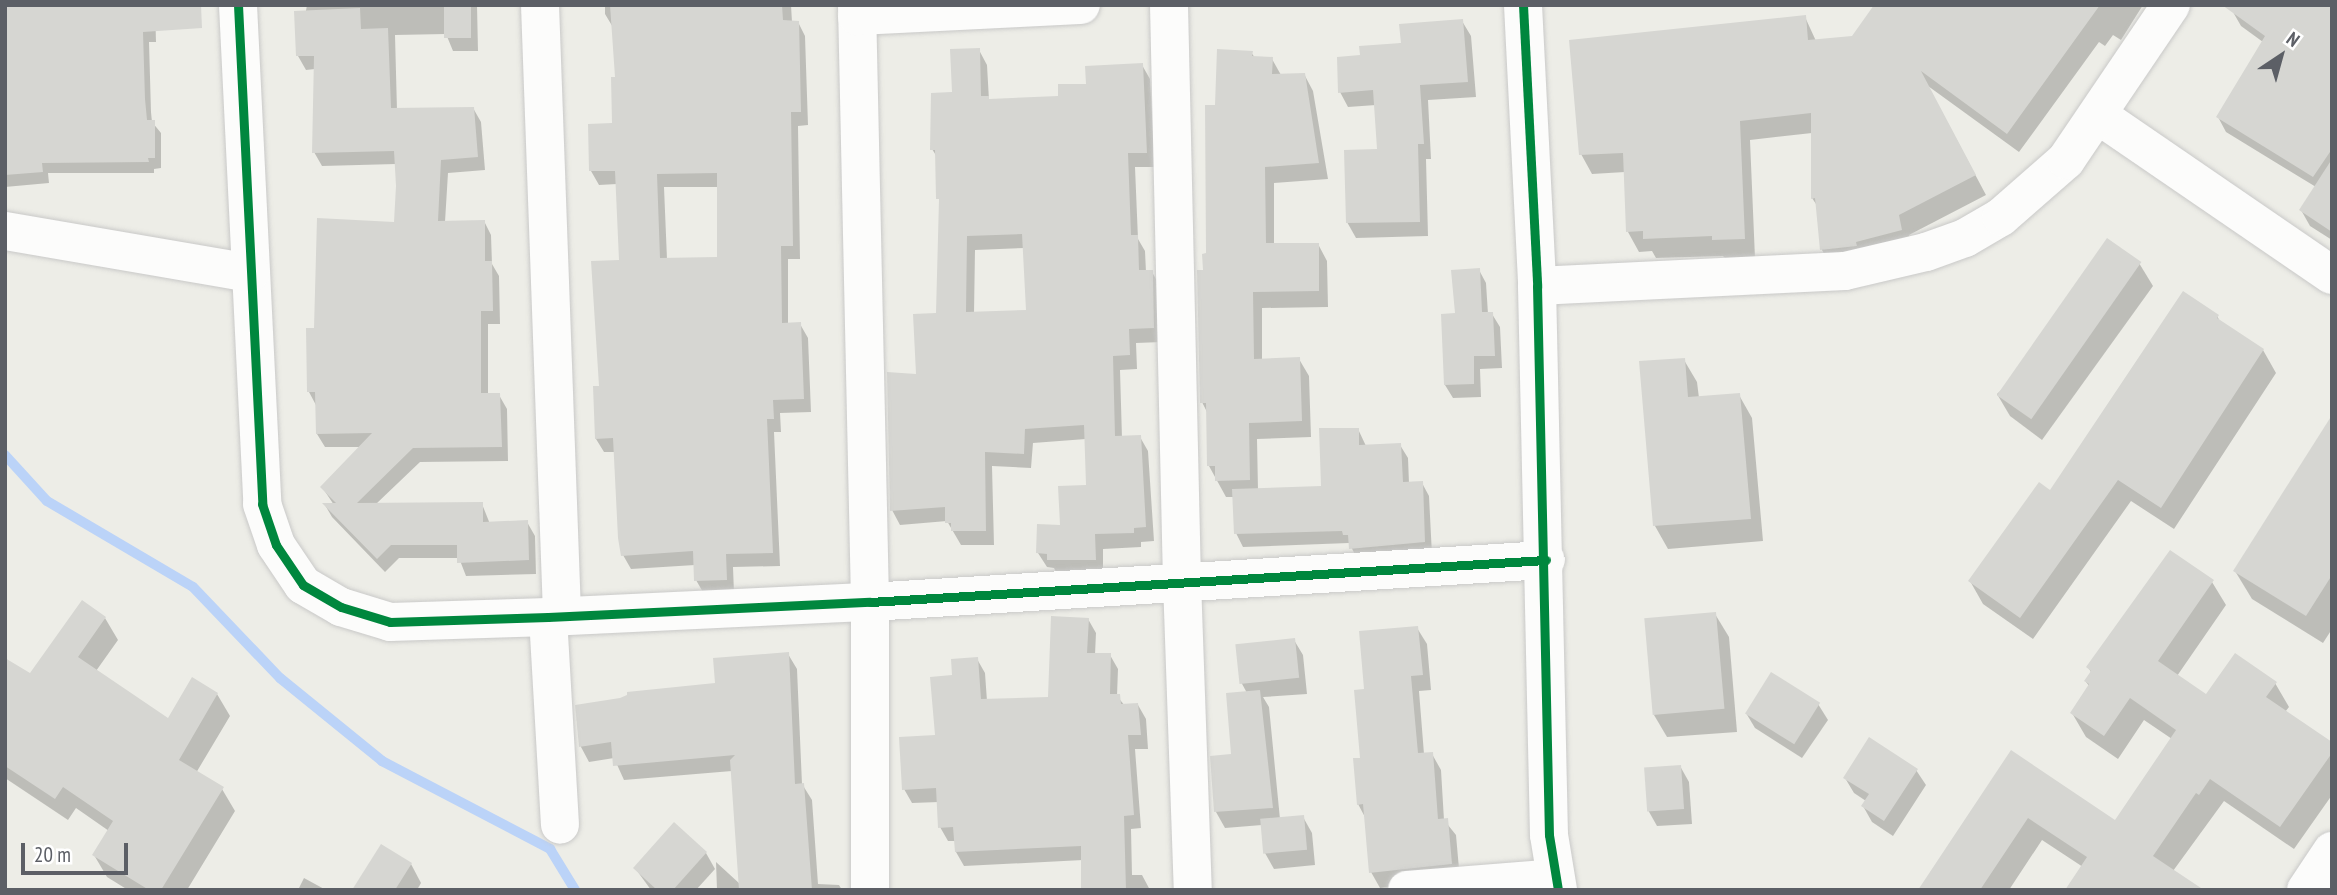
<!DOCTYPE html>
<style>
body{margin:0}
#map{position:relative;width:2337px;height:895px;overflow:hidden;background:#edede7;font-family:"PT Sans Narrow",sans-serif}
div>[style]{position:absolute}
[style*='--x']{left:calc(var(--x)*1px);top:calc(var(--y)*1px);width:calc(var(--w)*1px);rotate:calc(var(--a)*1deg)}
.shadow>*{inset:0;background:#0003}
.stream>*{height:10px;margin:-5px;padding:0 5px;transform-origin:5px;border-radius:5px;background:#bbd3f8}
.building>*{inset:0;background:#d6d6d2;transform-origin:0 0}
.roads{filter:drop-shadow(0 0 2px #c9c9c8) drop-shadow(0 0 2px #c9c9c8)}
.minor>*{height:38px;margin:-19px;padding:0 19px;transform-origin:19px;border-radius:19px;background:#fcfcfb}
.cycleway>*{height:9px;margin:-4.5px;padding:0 4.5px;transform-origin:4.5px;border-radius:4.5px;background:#00873e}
span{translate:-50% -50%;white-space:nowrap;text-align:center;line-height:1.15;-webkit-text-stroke:7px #fff;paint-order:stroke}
.frame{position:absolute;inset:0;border:7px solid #5c5f66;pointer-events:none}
.north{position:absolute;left:2246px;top:21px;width:70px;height:70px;-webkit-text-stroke:5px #fff;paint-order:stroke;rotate:36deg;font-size:19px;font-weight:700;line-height:28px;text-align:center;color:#5c5f66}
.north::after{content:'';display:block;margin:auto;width:24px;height:32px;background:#5c5f66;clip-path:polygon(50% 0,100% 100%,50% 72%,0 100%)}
.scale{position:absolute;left:21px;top:843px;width:107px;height:32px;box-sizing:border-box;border:4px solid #5c5f66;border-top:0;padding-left:9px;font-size:21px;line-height:24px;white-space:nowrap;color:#5c5f66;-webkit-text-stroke:5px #fff;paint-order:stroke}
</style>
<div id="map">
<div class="shadow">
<i style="clip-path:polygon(5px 5px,155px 7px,156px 42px,149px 42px,151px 112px,152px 122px,161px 133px,161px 168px,154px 169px,154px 173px,48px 173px,49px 183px,5px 187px)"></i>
<i style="clip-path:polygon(307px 5px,477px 5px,478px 51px,453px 51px,446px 34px,395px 35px,397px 110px,473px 108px,481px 122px,485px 170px,448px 173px,445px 222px,484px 221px,491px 235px,492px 264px,499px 276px,500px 324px,488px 324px,488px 395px,499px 395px,507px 409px,508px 461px,420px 462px,376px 504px,482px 504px,490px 524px,527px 522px,535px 536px,536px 574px,466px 576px,459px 558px,399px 558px,385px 572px,332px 517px,325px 505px,334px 505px,322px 487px,362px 447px,325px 447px,317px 434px,317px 407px,309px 392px,316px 329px,396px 223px,396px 164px,322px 166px,314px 152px,315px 69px,306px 70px,298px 56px)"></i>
<i style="clip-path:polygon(evenodd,605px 5px,791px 5px,792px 22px,798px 22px,805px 36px,808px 125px,798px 126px,800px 259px,788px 259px,788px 324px,800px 324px,808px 338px,811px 412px,780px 413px,781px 432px,774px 432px,780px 566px,733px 567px,734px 593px,704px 594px,696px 580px,695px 565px,631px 569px,623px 555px,616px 452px,604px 452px,596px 439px,601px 387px,621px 261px,617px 184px,599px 185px,591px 171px,614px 125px,617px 79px,614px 29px,605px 14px,605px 5px,664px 187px,719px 187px,719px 259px,667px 259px,664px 187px)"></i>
<i style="clip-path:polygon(2025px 5px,2143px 5px,2121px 40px,2113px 35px,2105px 46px,2099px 42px,2019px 152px,1928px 86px,1986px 195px,1909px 235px,1912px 250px,1833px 269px,1822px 250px,1818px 207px,1812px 198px,1812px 133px,1750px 140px,1755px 258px,1726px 259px,1723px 256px,1656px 258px,1652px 251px,1639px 252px,1628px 232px,1625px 172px,1592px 174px,1581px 154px,1805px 17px,1816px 41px,1853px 37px)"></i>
<i style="clip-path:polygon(2332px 5px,2332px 240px,2310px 226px,2301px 210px,2316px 187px,2226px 132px,2218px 117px,2263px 42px,2241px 26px,2233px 12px)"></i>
<i style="clip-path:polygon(1462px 21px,1471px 36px,1476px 97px,1428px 100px,1431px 159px,1426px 159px,1428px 236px,1356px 238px,1347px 222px,1379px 150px,1376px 105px,1348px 107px,1340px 92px,1362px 57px)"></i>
<i style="clip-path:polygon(evenodd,979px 50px,987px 65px,989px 100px,1060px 98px,1142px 65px,1150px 79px,1155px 167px,1135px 167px,1138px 239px,1145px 251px,1146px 272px,1152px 272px,1160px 286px,1162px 342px,1136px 343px,1137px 369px,1120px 370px,1122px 438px,1140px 437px,1148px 451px,1154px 541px,1141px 542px,1141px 547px,1103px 549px,1103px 574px,1057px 574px,1054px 568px,1047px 567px,1038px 553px,1062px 527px,1088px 486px,1086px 439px,1033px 443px,1031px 468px,992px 466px,994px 545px,961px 545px,947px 521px,900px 525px,892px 510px,918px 376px,938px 315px,940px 203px,937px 157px,932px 149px,954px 93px,979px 50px,1025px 248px,1027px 312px,974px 314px,975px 250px,1025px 248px)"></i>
<i style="clip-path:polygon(1251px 52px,1255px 58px,1272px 59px,1281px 75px,1304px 74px,1313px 91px,1328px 179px,1274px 183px,1274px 245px,1318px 244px,1327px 261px,1328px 307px,1262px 308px,1262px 360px,1299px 359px,1309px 376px,1311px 437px,1257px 439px,1258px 490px,1322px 487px,1358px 429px,1366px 446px,1400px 445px,1408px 458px,1409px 483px,1422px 483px,1429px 496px,1432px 555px,1359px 562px,1349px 543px,1243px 547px,1236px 533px,1234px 497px,1226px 497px,1209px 466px,1208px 414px,1202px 402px,1205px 271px,1217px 107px)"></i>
<i style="clip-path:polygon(2139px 263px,2153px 286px,2042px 440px,2010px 416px,1997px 394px)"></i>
<i style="clip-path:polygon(1479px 270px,1486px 283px,1488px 314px,1492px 314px,1500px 327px,1502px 368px,1480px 369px,1481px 397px,1453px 398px,1445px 385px,1457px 315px)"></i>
<i style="clip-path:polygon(2217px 316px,2221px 323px,2263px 350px,2276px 373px,2174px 529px,2131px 501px,2033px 639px,1983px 604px,1970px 581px)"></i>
<i style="clip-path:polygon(1684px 360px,1697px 382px,1699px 398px,1739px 395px,1752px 418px,1763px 541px,1668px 549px,1655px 526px,1641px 363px)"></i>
<i style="clip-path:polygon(2332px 452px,2332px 629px,2323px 643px,2252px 599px,2235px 571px)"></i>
<i style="clip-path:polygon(2212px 582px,2226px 605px,2177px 676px,2207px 696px,2275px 683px,2289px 707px,2285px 712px,2332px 744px,2332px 795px,2294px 849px,2224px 801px,2173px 871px,2083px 867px,2042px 840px,2009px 890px,1920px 890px,2012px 753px,2115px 822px,2172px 739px,2144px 720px,2118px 759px,2086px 737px,2072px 713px,2090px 687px,2086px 682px,2092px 674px,2088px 667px)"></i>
<i style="clip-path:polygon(1715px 614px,1729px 637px,1737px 732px,1667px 737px,1654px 715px)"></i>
<i style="clip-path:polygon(105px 618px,118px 640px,96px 671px,168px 720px,217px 694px,230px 716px,196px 773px,222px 789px,235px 811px,187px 890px,128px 890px,107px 877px,94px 855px,109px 831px,76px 808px,68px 820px,5px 778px,5px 660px,30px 675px)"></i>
<i style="clip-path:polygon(1088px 619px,1096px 633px,1095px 655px,1110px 655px,1118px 669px,1117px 696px,1125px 706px,1138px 705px,1146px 719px,1148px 749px,1135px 749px,1141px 828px,1131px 829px,1132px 875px,1142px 875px,1150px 890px,1083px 890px,1083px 860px,964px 866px,956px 852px,955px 841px,948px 841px,940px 827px,939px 802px,912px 803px,904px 789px,937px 736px,954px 676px,977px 659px,985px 673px,987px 701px,1050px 698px)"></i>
<i style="clip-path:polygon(1417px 628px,1427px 644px,1431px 690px,1419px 691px,1424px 754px,1432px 754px,1441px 770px,1444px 820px,1456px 835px,1460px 880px,1380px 888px,1371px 872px,1366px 819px,1358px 804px,1366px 690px)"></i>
<i style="clip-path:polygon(1294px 640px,1303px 655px,1307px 694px,1263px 697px,1269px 707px,1280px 819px,1303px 817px,1312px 833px,1315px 865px,1274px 869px,1265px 853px,1262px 825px,1225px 828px,1216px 812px,1212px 758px,1233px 756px,1247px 693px,1241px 682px)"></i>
<i style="clip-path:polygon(788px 654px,797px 669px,802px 784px,812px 800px,818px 884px,839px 885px,842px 890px,717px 890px,716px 862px,740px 884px,732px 771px,624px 780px,614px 758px,589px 762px,581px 747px,577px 707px,717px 685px)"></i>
<i style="clip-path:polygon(1818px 704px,1828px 720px,1802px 758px,1755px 728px,1746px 713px)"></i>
<i style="clip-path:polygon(1680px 766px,1689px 782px,1692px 824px,1657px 826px,1648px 810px)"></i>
<i style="clip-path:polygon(1916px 770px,1926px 785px,1893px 836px,1872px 822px,1863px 806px,1866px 801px,1854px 793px,1845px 778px)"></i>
<i style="clip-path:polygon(675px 824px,706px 853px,715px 869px,696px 890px,651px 890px,635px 868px)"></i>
<i style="clip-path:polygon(411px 864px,421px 883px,417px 890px,354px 890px)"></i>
<i style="clip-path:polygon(304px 878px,326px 890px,298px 890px)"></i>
</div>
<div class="stream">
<i style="--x:5;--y:455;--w:62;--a:47.6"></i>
<i style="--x:47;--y:501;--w:169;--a:30.5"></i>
<i style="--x:193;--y:587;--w:126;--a:46.3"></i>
<i style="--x:280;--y:678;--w:132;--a:39.1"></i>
<i style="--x:382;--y:761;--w:190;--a:27.6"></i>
<i style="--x:550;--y:849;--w:48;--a:58.6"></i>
</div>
<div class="building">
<i style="clip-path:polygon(5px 5px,201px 5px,202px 28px,143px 32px,145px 99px,147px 120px,155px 120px,155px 158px,148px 158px,149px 162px,42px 163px,43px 172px,5px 175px)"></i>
<i style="left:444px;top:5px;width:27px;height:33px"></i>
<i style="clip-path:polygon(evenodd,610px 5px,782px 5px,783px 20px,799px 21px,801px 112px,791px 112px,793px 246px,781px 246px,782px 323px,801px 322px,804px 399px,773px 400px,774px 419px,767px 419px,773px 553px,726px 554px,727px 580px,694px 581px,693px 551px,621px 556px,618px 538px,613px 438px,595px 439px,593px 386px,599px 386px,591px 261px,619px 260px,615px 171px,589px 171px,588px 124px,612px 123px,611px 77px,615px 77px,610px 5px,717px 173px,717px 257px,660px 258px,657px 174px,717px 173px)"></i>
<i style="clip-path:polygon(1874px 5px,2100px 5px,2007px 134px,1921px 71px,1976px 175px,1899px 215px,1902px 230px,1856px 242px,1857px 246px,1820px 250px,1815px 198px,1811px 199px,1811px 113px,1740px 121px,1745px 239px,1712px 240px,1712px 236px,1643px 239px,1643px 231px,1626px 232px,1623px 153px,1579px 155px,1569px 40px,1806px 15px,1808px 40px,1852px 36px)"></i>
<i style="clip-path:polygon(2222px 5px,2332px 5px,2332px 149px,2313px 177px,2216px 117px,2265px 36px)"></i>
<i style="clip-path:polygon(360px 8px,361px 29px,388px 28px,391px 108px,474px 107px,478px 157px,441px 160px,438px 221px,485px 220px,485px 261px,492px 261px,493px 311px,481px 311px,481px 393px,500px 393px,502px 447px,413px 448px,357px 503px,483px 502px,483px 522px,528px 520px,529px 560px,457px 563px,457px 545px,391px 545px,377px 559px,322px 503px,336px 503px,320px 487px,372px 433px,316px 434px,315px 392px,307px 392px,306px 328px,314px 328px,317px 218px,394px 222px,396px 186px,394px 151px,312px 153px,314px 56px,296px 56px,294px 11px)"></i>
<i style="clip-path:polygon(1463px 19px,1468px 82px,1420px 85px,1424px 144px,1418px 144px,1420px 222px,1346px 223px,1344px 150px,1377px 149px,1373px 90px,1338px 93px,1337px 57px,1360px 55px,1359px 46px,1401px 43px,1399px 24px)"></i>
<i style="clip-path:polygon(evenodd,980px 48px,981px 96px,989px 96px,989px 99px,1058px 96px,1058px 84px,1086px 84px,1085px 66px,1143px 63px,1147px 153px,1128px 153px,1131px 235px,1138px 235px,1139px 270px,1153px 270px,1154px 328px,1129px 329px,1130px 355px,1113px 356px,1115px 436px,1141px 435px,1146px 527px,1134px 528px,1134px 533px,1095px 534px,1096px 560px,1047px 560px,1047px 554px,1036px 553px,1037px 524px,1060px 525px,1058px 486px,1086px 485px,1084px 425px,1025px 429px,1024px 454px,985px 452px,986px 531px,951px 531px,951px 523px,945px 523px,945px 507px,890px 511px,887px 372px,916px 374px,913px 314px,936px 313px,939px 199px,936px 199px,935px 150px,930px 150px,931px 93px,952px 92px,950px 49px,980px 48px,1022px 234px,1026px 310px,966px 312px,967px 236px,1022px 234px)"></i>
<i style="clip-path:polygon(1217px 49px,1253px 51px,1252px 56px,1273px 57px,1272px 74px,1305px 73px,1319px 163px,1265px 167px,1266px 243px,1319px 243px,1319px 291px,1253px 292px,1254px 359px,1300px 357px,1302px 421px,1249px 423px,1250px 480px,1215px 481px,1215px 466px,1207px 466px,1206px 403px,1200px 403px,1197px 270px,1203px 270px,1202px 254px,1206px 253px,1205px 105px,1215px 105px)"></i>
<i style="clip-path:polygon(2332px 159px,2332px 232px,2299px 210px)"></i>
<i style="left:2107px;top:238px;width:42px;height:192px;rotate:35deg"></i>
<i style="clip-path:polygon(1480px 268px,1482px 312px,1493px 312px,1495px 356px,1474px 356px,1474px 384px,1444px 385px,1441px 314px,1455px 313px,1451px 270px)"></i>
<i style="clip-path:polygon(2183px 291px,2219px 315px,2217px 318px,2264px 349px,2161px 508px,2118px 480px,2020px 618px,1968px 581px,2039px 482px,2050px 490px)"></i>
<i style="clip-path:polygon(1685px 358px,1688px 397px,1740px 393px,1751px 519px,1653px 526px,1639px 361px)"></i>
<i style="clip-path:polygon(2332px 415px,2332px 575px,2306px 616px,2233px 571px)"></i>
<i style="clip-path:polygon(1319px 428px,1359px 428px,1359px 445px,1401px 443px,1403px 482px,1423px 481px,1425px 542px,1349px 549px,1348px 535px,1343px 535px,1342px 531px,1234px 534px,1232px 489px,1321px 486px)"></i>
<i style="clip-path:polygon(2170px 550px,2214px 580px,2158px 661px,2206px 694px,2235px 653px,2277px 682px,2266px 697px,2332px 742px,2332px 753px,2280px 827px,2210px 779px,2199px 795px,2196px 793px,2153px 856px,2204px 890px,2065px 890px,2087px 857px,2028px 818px,1980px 890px,1918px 890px,2011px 750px,2115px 820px,2176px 730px,2130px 698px,2104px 736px,2070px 713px,2089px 684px,2084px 681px,2091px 671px,2086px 667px)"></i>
<i style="clip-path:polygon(82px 600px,106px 617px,78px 657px,168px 718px,192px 677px,218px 693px,179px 760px,224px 787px,161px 890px,149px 890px,92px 855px,113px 821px,63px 787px,55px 799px,5px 766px,5px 658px,30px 673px)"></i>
<i style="left:1716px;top:612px;width:97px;height:72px;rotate:85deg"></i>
<i style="clip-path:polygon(1051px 616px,1089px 618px,1087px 653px,1111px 653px,1110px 694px,1120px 694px,1121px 704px,1138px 703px,1141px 735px,1128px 735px,1134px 815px,1124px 816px,1126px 890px,1081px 890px,1081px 846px,955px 852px,953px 827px,938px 828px,936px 788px,902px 790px,899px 737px,935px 735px,930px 677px,952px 675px,951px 659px,978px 657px,981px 699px,1048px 697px)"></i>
<i style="clip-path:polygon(1418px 626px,1423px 675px,1411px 676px,1418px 753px,1433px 752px,1438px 819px,1448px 818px,1452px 864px,1369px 873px,1363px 804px,1357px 805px,1353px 758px,1360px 758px,1354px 690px,1364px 689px,1359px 631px)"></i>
<i style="left:1295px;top:638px;width:40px;height:60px;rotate:84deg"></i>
<i style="clip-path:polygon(789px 652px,795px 784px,804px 783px,812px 890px,739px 890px,730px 760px,735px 755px,613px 766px,611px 742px,579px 747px,575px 705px,620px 698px,627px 695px,627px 692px,715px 683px,713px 658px)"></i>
<i style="left:1771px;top:672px;width:58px;height:49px;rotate:32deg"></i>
<i style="clip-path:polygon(1260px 690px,1273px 808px,1214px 812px,1210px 756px,1231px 754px,1226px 693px)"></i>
<i style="clip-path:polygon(1869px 737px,1918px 769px,1884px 821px,1861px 806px,1869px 794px,1843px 778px)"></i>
<i style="left:1681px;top:765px;width:44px;height:37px;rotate:86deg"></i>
<i style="left:1304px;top:815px;width:35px;height:44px;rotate:85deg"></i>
<i style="clip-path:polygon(674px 822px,707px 852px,673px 890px,657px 890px,633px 868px)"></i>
<i style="clip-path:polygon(381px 844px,412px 863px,395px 890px,352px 890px)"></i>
</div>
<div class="roads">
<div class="minor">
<i style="--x:238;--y:5;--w:500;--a:87.2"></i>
<i style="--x:262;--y:504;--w:43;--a:71.1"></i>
<i style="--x:276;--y:545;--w:48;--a:56"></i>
<i style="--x:303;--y:585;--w:44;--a:30.1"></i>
<i style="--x:341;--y:607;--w:51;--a:17"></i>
<i style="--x:390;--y:622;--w:158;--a:-1.8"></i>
<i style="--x:548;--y:617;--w:322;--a:-2.7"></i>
<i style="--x:870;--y:602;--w:677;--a:-3.56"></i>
<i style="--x:540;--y:5;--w:610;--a:87.93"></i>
<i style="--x:857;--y:5;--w:597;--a:88.75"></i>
<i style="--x:870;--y:602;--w:288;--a:90"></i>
<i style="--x:1169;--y:5;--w:576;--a:88.71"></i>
<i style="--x:1182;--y:581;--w:309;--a:88"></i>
<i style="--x:1523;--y:5;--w:281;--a:87.1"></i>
<i style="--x:1537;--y:286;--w:549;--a:88.75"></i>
<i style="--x:1549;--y:835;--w:56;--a:80.7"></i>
<i style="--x:857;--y:16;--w:224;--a:-2.8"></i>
<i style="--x:2098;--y:115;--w:283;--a:34.4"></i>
<i style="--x:5;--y:231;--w:249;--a:9.7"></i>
<i style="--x:1537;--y:286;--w:308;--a:-2.8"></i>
<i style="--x:1845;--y:271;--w:83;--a:-13.2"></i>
<i style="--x:1926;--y:252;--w:41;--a:-19.7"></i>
<i style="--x:1965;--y:238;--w:42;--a:-30.3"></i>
<i style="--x:2001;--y:217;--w:86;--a:-41.2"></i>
<i style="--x:2066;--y:160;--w:187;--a:-55.9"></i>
<i style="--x:548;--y:617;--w:208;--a:86.7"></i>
<i style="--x:1407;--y:890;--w:148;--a:-4.6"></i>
<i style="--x:2306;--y:890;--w:47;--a:-56.3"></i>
</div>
</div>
<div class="cycleway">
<i style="--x:238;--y:5;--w:500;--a:87.2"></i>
<i style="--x:262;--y:504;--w:43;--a:71.1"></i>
<i style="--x:276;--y:545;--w:48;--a:56"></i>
<i style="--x:303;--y:585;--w:44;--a:30.1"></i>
<i style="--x:341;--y:607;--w:51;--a:17"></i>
<i style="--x:390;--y:622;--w:158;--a:-1.8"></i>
<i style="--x:548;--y:617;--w:322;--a:-2.7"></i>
<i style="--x:870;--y:602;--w:677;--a:-3.56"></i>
<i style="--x:1523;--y:5;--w:281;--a:87.1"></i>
<i style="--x:1537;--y:286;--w:549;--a:88.75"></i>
<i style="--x:1549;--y:835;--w:56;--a:80.7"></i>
</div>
<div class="frame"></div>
<div class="north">N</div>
<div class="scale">20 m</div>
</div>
